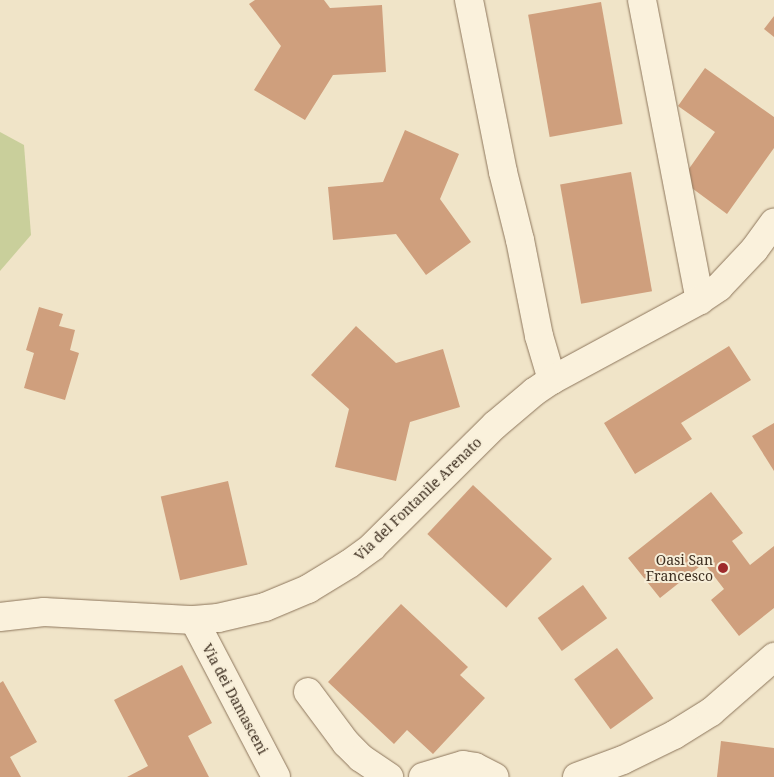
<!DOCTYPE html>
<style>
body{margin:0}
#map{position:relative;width:774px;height:777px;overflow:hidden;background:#f0e4c8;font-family:"Noto Serif",serif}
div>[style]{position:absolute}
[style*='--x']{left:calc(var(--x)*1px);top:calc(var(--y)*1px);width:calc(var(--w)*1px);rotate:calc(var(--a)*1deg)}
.green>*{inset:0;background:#c9cf9b}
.building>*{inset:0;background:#cf9f7d;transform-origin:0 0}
.roads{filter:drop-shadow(0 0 1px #8d765c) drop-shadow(0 0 1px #8d765c)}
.minor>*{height:28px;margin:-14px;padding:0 14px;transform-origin:14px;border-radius:14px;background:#faf1dc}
.dots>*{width:14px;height:14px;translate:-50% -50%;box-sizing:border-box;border:2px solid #f7eed8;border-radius:50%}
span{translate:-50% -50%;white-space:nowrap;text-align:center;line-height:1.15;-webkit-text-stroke:4px #f7eed8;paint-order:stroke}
.street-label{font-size:14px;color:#3d2e20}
.poi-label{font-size:14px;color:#3d2e20}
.right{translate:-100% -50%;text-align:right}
</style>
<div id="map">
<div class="green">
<i style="clip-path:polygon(0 132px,24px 145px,31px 235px,0 271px)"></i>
</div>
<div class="building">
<i style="clip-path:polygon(255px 0,324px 0,330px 8px,382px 5px,386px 72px,333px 75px,305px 120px,254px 90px,281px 46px,249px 4px)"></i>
<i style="left:601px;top:2px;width:124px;height:74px;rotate:80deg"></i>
<i style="clip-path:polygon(774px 16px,774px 37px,764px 29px)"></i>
<i style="clip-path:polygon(705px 68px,774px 117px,774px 148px,727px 214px,681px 180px,715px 132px,678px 106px)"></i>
<i style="clip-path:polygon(405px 130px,459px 154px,440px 199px,471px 242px,426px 275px,396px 234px,333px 240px,328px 187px,383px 182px)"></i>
<i style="left:631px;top:172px;width:121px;height:72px;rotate:80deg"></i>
<i style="clip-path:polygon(39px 307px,63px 314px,59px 326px,75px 330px,70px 350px,79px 353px,65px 400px,24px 388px,34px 353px,26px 350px)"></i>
<i style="clip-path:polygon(356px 326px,396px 363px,443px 349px,460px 407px,410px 422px,396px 481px,335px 467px,349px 409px,311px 375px)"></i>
<i style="clip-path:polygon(729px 346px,751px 380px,681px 423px,692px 439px,635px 474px,604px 423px)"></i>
<i style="clip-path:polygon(774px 423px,774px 471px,752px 436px)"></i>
<i style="left:228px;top:481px;width:86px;height:69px;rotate:77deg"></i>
<i style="left:473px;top:485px;width:108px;height:67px;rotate:43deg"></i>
<i style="clip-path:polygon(711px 492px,743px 533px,732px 541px,750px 565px,774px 546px,774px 608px,739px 636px,711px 600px,724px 589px,704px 563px,660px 598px,628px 558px)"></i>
<i style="left:583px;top:585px;width:41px;height:56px;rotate:54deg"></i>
<i style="clip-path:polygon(401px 604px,468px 667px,460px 675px,485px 698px,433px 754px,407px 730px,394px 744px,328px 682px)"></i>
<i style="left:617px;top:648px;width:62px;height:53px;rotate:54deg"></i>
<i style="clip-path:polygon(182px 665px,212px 723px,188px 736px,209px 777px,127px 777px,148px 766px,114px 700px)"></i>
<i style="clip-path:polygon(3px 681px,37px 742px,10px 757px,21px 777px,0 777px,0 683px)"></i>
<i style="clip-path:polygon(721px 741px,774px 748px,774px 777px,717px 777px)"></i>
</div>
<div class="roads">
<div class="minor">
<i style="--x:469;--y:0;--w:175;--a:78.8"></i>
<i style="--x:503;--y:172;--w:70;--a:76"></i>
<i style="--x:520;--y:240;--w:98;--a:78.8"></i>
<i style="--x:539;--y:336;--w:46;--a:73.5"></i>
<i style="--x:642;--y:0;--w:306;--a:79.1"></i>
<i style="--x:0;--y:617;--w:44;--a:-6.5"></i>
<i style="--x:44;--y:612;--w:150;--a:3.1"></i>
<i style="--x:194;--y:620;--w:24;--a:-5"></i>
<i style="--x:218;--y:618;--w:48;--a:-13.2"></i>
<i style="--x:265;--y:607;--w:47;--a:-22.7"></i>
<i style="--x:308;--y:589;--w:48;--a:-31.4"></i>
<i style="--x:349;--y:564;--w:29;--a:-36"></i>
<i style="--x:372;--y:547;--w:173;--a:-44.8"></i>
<i style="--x:495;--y:425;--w:51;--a:-40.2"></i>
<i style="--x:534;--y:392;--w:22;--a:-34"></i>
<i style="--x:552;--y:380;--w:168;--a:-28.4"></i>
<i style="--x:700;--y:300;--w:23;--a:-34"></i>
<i style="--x:719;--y:287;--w:51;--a:-46.6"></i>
<i style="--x:754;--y:250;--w:34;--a:-54"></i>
<i style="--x:194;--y:620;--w:177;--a:62.4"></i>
<i style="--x:308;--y:692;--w:64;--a:53.3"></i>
<i style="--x:346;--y:743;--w:21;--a:45"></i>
<i style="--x:361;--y:758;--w:34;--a:34"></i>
<i style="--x:423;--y:777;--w:42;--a:-16.7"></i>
<i style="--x:463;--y:765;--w:12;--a:9"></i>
<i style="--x:475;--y:767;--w:22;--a:27"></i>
<i style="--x:577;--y:777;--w:49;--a:-20.3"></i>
<i style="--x:623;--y:760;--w:57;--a:-26.1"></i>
<i style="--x:674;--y:735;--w:44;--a:-31.9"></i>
<i style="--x:711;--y:712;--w:84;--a:-41.1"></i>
</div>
</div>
<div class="dots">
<i style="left:723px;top:568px;background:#9e2a2b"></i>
</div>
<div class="street-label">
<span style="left:418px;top:499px;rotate:-44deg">Via del Fontanile Arenato</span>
<span style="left:235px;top:699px;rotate:62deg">Via dei Damasceni</span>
</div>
<div class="poi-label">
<span class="right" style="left:713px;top:568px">Oasi San<br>Francesco</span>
</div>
</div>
